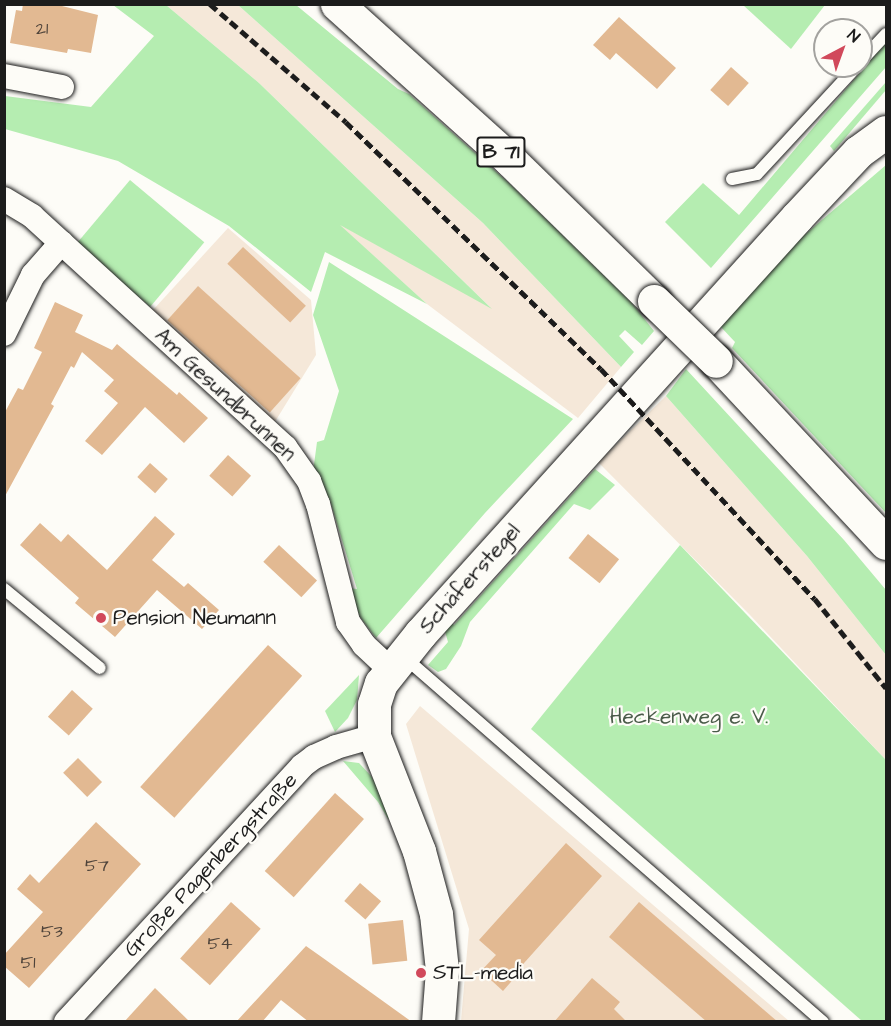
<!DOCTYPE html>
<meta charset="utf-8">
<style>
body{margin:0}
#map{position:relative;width:891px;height:1026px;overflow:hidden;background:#fdfcf7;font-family:"Architects Daughter",sans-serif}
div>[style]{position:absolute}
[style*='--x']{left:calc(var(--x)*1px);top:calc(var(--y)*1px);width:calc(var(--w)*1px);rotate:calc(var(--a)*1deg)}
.built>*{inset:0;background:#f5e8d9}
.green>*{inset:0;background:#b5edb1;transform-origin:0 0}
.building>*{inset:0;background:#e2b992;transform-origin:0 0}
.roads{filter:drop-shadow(0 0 2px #1c1c1c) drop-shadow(0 0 2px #1c1c1c)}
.service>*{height:12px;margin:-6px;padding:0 6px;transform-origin:6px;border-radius:6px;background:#fdfcf7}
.minor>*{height:24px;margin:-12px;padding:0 12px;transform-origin:12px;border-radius:12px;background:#fdfcf7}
.secondary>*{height:33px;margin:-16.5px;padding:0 16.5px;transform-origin:16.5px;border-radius:16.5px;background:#fdfcf7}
.primary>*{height:33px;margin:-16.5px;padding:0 16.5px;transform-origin:16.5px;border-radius:16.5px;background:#fdfcf7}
.rail>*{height:4.5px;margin-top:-2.25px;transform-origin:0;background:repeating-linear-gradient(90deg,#1c1c1c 0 9px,transparent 0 13.5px)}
.bridges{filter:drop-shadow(0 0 2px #1c1c1c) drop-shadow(0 0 2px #1c1c1c)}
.primary-bridge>*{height:33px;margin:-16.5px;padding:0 16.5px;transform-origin:16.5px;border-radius:16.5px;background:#fdfcf7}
.dots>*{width:16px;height:16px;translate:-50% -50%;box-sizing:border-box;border:3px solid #fdfcf7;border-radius:50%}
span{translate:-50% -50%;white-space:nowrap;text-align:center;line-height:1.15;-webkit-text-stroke:4.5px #fdfcf7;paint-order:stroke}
.number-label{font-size:18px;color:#4e433a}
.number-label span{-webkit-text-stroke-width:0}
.shield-label span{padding:2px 4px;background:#fdfcf7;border:2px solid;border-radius:4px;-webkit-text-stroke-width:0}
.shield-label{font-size:20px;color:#1c1c1c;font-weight:700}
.street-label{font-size:21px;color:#1c1c1c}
.poi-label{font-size:21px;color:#1c1c1c}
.left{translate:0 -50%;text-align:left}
.park-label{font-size:21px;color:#4a5b49}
.frame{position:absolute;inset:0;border:6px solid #1c1c1c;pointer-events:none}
.north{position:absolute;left:813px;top:18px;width:60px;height:60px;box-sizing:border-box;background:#fdfcf7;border:2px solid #a3a29f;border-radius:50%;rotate:41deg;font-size:16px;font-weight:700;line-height:24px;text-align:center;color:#1c1c1c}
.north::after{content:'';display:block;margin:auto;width:21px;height:27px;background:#d1495b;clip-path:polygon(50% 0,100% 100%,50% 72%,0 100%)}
</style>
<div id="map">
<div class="built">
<i style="clip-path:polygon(166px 5px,238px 5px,483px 223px,621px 367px,578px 418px,427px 304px,337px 223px,490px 307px,259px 83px)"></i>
<i style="clip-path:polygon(228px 228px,311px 300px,316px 355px,273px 425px,153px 310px)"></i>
<i style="clip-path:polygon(666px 396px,807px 556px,886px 655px,886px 760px,749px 614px,598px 462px)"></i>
<i style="clip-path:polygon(420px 706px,789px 1021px,461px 1021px,469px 929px,406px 724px)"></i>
</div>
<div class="green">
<i style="clip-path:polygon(113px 5px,166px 5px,259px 83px,492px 309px,340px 225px,427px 304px,325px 252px,311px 292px,229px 226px,118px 161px,5px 129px,5px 96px,91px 107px,154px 36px)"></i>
<i style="clip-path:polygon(238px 5px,296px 5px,398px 89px,409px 94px,511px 185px,631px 302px,654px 331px,642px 345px,625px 330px,619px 336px,634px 352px,621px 367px,483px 223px)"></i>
<i style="clip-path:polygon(743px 5px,825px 5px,791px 49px)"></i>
<i style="clip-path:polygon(886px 42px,886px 67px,711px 268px,665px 222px,703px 183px,739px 215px)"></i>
<i style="clip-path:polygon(886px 82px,886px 90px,834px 151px,830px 146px)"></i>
<i style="clip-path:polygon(886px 165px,886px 513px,732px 348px,735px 342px,720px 326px,795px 243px)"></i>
<i style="left:130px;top:180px;width:97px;height:84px;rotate:40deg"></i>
<i style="clip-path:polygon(329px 262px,573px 419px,485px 513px,376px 638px,360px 617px,348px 588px,357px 589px,330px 501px,313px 472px,317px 442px,324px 440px,339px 391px,313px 315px)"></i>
<i style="clip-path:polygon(686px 369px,844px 540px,886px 590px,886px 655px,807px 556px,666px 396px)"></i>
<i style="clip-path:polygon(595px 469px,615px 485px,590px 510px,574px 504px,470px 622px,461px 646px,446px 669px,438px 672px,428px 665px,448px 642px,444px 628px,449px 620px,454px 625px)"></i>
<i style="clip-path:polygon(680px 545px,886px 760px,886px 1021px,862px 1021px,531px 729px)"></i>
<i style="clip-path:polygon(359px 675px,357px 700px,348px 718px,335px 732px,325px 711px)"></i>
<i style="clip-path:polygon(343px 761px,359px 763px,372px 777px,392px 816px,388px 819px,378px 802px)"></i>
</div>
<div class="building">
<i style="clip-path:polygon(23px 4px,54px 4px,98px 15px,91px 53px,68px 49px,67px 53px,10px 43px,16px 10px,22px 11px)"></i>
<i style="clip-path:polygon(619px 17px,676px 68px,657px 89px,616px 53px,610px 60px,593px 45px)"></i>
<i style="left:731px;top:67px;width:24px;height:31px;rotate:42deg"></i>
<i style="left:243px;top:247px;width:86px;height:23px;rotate:43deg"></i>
<i style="left:198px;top:286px;width:138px;height:46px;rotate:42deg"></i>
<i style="clip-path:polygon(55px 302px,83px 315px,75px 332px,112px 350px,117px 344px,177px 395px,179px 392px,208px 418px,184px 443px,145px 407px,102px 455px,85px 441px,118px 403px,104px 391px,114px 380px,82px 352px,74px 368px,71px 366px,51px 404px,54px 406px,4px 498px,4px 414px,18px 388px,23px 390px,42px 352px,34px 348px)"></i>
<i style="left:228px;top:455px;width:31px;height:28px;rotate:42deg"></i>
<i style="left:150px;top:463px;width:24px;height:19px;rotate:42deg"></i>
<i style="clip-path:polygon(155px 516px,175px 534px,152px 560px,184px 587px,188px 583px,219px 610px,202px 629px,157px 590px,115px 637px,75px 603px,79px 598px,20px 545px,40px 523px,61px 542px,68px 534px,107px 570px)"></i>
<i style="left:588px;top:534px;width:40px;height:31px;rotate:39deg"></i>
<i style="left:279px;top:545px;width:52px;height:23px;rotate:43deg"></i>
<i style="left:268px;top:645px;width:46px;height:191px;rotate:42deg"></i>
<i style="left:72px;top:690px;width:28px;height:36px;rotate:42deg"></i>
<i style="left:78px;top:758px;width:34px;height:21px;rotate:45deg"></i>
<i style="left:335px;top:793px;width:39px;height:105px;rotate:42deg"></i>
<i style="clip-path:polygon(96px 822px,141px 864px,29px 988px,4px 966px,4px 955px,43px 912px,17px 889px,30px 874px,39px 883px)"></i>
<i style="clip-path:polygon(566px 843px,602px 876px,516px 972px,518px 974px,503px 991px,481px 971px,496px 955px,479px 940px)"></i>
<i style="left:360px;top:883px;width:28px;height:24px;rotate:41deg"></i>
<i style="left:231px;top:902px;width:40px;height:76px;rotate:42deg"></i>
<i style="clip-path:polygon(639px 902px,778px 1022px,707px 1022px,609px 937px)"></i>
<i style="left:403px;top:920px;width:41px;height:35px;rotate:84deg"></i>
<i style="clip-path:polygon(306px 946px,323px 958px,412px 1022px,309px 1022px,281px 1000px,262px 1022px,236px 1022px)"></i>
<i style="clip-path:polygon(592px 978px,620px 1002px,614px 1009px,627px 1022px,554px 1022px)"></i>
<i style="clip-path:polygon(155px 988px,190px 1022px,124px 1022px)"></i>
</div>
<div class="roads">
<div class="service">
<i style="--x:861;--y:61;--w:37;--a:-47"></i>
<i style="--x:732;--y:179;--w:25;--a:-11"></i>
<i style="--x:757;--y:174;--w:147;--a:-47.2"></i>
<i style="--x:4;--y:589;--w:124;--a:39.5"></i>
<i style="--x:403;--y:656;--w:557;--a:41.07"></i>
</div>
<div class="minor">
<i style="--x:4;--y:76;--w:59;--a:10.7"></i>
<i style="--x:4;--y:199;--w:33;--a:31"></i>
<i style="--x:32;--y:216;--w:343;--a:42.4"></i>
<i style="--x:285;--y:447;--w:42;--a:54.8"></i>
<i style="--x:309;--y:481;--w:25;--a:69"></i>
<i style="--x:318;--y:504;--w:122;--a:75.7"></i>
<i style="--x:348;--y:622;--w:28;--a:55"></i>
<i style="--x:364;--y:645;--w:35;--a:43"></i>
<i style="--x:4;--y:334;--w:66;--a:-63.8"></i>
<i style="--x:33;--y:275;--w:43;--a:-48.8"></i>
<i style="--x:66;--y:1022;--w:348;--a:-47.3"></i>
<i style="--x:302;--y:766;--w:15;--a:-37"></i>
<i style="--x:314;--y:757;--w:24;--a:-24"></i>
<i style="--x:336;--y:747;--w:40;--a:-16"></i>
</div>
<div class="secondary">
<i style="--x:438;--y:1022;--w:52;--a:-85.6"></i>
<i style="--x:442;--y:970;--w:56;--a:-96.1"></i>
<i style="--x:436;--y:914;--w:65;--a:-105.1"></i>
<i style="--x:419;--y:851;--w:123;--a:-111.4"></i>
<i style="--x:374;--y:736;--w:32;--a:-90"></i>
<i style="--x:374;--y:704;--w:22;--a:-72"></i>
<i style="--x:381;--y:683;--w:63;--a:-51.5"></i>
<i style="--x:420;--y:634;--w:562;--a:-47.88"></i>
<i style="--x:797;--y:217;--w:89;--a:-46.8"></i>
<i style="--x:858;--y:152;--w:34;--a:-36"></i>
</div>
<div class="primary">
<i style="--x:337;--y:4;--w:233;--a:42"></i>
<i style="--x:510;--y:160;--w:202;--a:44.4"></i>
<i style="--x:716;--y:361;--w:249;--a:47"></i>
</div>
</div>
<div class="rail">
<i style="--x:210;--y:4;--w:180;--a:40.9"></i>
<i style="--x:346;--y:122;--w:355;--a:44.1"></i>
<i style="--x:601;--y:369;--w:314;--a:47.1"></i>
<i style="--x:815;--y:599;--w:114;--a:51.4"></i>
</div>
<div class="bridges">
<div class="primary-bridge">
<i style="--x:654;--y:301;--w:86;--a:44.1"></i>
</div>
</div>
<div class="dots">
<i style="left:101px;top:618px;background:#d1495b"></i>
<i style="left:421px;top:973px;background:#d1495b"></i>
</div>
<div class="number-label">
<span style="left:42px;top:29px">21</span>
<span style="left:97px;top:866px">57</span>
<span style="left:52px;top:932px">53</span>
<span style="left:220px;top:944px">54</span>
<span style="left:28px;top:963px">51</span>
</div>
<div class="shield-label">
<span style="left:501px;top:152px">B 71</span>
</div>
<div class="street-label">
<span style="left:225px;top:395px;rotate:43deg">Am Gesundbrunnen</span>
<span style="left:470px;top:579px;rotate:-48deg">Schäferstegel</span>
<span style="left:211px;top:865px;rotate:-47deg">Große Pagenbergstraße</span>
</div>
<div class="poi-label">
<span class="left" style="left:113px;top:618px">Pension Neumann</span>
<span class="left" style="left:433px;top:973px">STL-media</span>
</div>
<div class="park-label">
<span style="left:689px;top:717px">Heckenweg e. V.</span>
</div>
<div class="frame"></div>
<div class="north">N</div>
</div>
